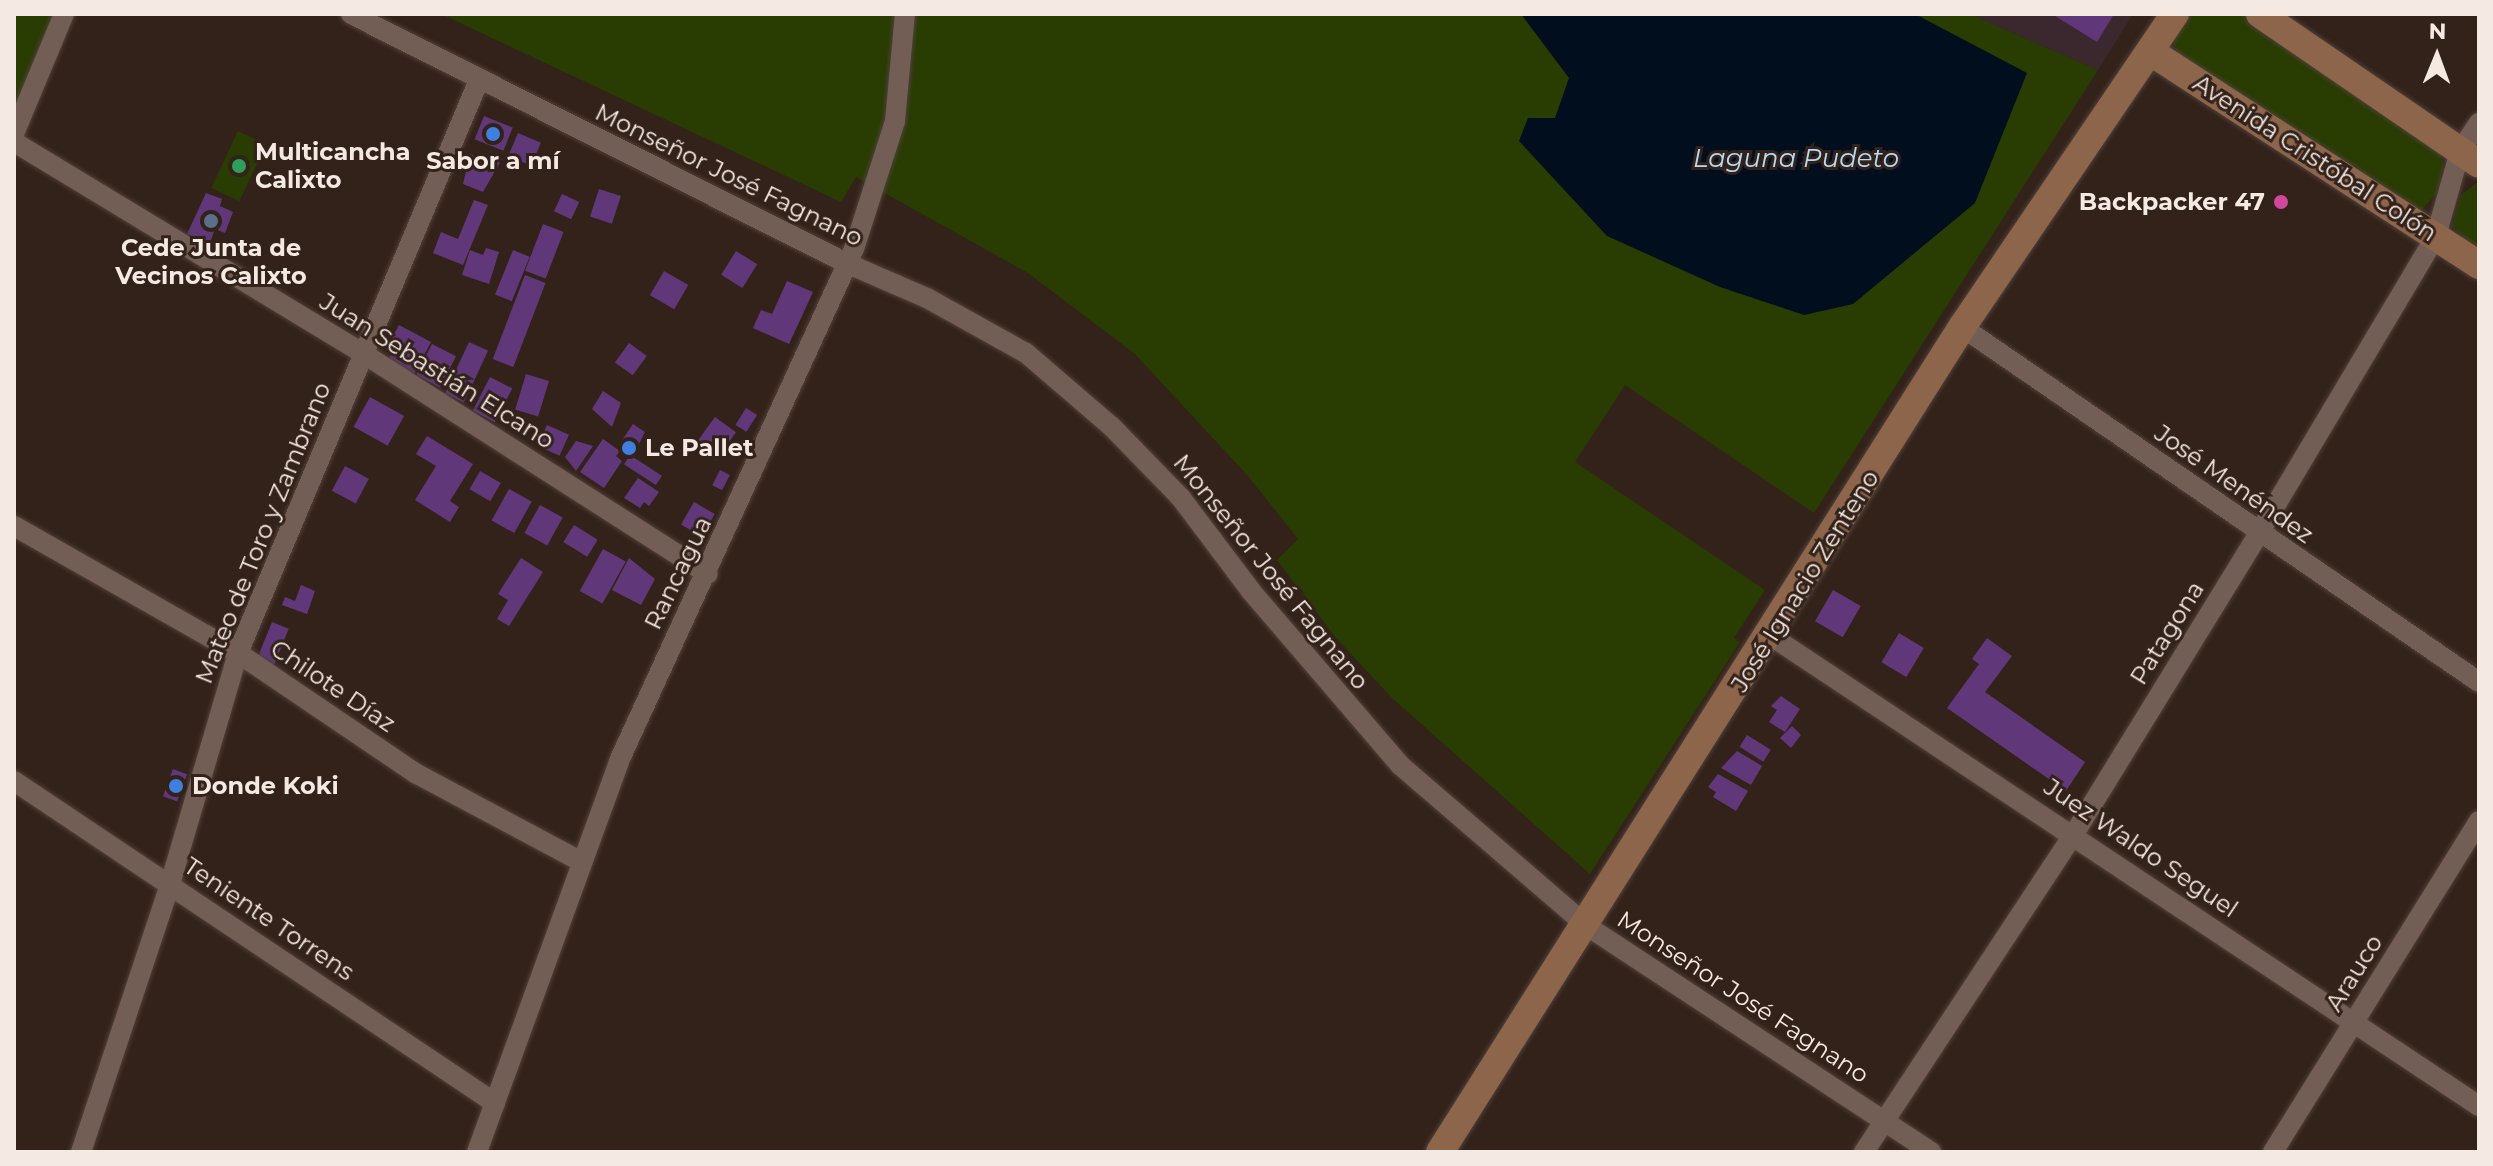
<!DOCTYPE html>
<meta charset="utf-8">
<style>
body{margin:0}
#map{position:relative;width:2493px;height:1166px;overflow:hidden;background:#33221a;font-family:Montserrat,sans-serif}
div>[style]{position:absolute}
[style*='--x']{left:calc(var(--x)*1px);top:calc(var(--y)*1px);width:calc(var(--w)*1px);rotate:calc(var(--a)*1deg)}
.industrial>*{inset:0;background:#3a282e}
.green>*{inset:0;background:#293c02;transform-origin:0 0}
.water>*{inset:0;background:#000e1e}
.building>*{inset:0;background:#60387a;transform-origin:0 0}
.roads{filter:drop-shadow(0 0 2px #4f403a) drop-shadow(0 0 2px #4f403a)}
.street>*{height:20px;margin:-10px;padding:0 10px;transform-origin:10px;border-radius:10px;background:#725e54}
.secondary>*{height:28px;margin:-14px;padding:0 14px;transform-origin:14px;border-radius:14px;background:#8d654b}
.dots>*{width:22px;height:22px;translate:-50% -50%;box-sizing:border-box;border:4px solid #33221a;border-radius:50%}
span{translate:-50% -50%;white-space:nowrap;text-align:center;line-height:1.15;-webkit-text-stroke:6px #33221a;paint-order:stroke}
.poi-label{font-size:24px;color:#f5e9e3;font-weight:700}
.left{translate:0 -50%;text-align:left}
.right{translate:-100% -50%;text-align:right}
.street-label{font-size:24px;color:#f5e9e3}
.water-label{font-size:26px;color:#b3daf7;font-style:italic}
.frame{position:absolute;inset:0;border:16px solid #f5e9e3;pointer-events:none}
.north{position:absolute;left:2397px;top:16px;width:80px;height:80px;-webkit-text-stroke:6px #33221a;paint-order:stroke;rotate:1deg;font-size:22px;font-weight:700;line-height:32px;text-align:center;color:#f5e9e3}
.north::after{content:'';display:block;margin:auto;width:28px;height:36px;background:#f5e9e3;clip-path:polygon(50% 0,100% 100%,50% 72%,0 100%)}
</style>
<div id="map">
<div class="industrial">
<i style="clip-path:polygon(1970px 14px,2133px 14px,2098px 70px)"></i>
</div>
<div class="green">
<i style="clip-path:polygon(14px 14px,57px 14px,14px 108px)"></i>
<i style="clip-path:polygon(441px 14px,1970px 14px,2098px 70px,1814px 513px,1625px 385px,1575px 462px,1765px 590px,1734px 638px,1740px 642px,1590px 874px,1392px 698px,1336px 638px,1277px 560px,1298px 539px,1248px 476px,1135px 354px,1028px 273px,856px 177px,841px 202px)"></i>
<i style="clip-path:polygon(2191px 14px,2250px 14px,2437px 143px,2444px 166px,2436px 194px,2420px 212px,2177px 54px,2173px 42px)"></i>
<i style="left:238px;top:131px;width:31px;height:63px;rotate:25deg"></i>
<i style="clip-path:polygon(2479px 181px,2479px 253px,2452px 226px,2461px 195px)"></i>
</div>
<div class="water">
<i style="clip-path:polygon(1521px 14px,1915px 14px,2027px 73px,1975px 203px,1853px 304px,1804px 315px,1720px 287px,1607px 236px,1519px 141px,1528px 118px,1555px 118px,1569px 78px)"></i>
</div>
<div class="building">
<i style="clip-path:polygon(2052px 14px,2114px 14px,2097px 42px)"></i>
<i style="left:484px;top:116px;width:31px;height:25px;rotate:22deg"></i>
<i style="left:518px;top:133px;width:25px;height:25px;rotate:23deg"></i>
<i style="clip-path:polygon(470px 154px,488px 162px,491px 154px,502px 159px,483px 192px,463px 184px)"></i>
<i style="left:599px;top:189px;width:23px;height:29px;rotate:18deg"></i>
<i style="clip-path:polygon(206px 193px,222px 199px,220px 206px,233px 212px,225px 233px,215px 229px,209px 245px,187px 234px)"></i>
<i style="left:562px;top:194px;width:19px;height:19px;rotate:25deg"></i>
<i style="clip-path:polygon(474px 200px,488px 205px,463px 265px,433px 253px,441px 232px,458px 239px)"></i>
<i style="left:543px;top:224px;width:22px;height:50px;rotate:21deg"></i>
<i style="clip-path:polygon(486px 248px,499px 252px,489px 284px,462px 275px,470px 250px,483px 255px)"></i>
<i style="left:513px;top:250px;width:18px;height:48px;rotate:22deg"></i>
<i style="left:736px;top:251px;width:25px;height:28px;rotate:32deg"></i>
<i style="left:664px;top:271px;width:28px;height:28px;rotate:30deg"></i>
<i style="left:525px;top:275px;width:22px;height:90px;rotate:21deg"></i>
<i style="clip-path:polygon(787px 281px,813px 292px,789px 344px,753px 328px,761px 310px,772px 314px)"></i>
<i style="clip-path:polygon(399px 325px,431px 342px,414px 374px,388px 360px,398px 341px,392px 338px)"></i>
<i style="left:469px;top:342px;width:21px;height:57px;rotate:25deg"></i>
<i style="left:629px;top:343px;width:22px;height:24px;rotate:36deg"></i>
<i style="left:432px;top:344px;width:27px;height:35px;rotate:27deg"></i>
<i style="left:526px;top:374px;width:24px;height:37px;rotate:17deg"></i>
<i style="left:490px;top:377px;width:25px;height:38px;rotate:27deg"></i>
<i style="clip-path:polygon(603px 391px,621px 403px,612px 427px,592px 409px)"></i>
<i style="left:370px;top:397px;width:39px;height:34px;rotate:29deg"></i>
<i style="left:746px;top:408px;width:13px;height:20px;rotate:32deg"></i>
<i style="left:715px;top:417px;width:26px;height:34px;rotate:36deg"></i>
<i style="clip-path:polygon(633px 424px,645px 432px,633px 456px,620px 443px)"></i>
<i style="left:547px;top:425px;width:24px;height:23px;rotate:24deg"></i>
<i style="clip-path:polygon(427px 436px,473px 464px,450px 501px,459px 507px,450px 522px,415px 500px,436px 466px,416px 454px)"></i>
<i style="clip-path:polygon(603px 439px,620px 451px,616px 456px,622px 461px,604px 488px,580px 472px)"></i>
<i style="clip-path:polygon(576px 441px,593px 446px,576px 471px,565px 457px)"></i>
<i style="left:630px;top:455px;width:38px;height:11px;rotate:33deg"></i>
<i style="left:345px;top:466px;width:27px;height:28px;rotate:28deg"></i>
<i style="left:720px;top:470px;width:11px;height:17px;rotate:27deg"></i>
<i style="left:480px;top:471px;width:24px;height:21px;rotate:30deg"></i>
<i style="clip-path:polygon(638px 478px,659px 492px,649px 506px,644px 502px,640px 508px,624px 498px)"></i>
<i style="left:509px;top:489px;width:26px;height:36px;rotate:29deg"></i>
<i style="left:694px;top:502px;width:24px;height:26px;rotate:30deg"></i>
<i style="left:540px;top:505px;width:26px;height:32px;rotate:29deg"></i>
<i style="left:574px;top:525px;width:28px;height:20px;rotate:32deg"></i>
<i style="left:603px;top:549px;width:26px;height:48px;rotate:29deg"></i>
<i style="clip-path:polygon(521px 558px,543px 572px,509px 626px,497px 619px,508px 600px,498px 594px)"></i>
<i style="clip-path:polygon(629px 558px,655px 579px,641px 605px,612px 590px)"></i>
<i style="clip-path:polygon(301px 585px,315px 591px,307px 614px,282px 605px,285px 597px,295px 601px)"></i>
<i style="left:1833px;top:590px;width:32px;height:36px;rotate:30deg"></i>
<i style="left:272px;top:622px;width:18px;height:39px;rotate:22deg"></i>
<i style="left:1899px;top:633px;width:29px;height:34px;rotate:31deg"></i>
<i style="clip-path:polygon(1987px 638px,2012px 656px,1985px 692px,2085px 762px,2066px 791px,1947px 708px,1979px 664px,1972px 659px)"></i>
<i style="clip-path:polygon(1781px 696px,1800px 709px,1785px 732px,1769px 722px,1777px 710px,1771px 706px)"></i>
<i style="clip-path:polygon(1792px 726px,1801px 735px,1791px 748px,1780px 738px)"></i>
<i style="left:1747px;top:735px;width:28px;height:14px;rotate:32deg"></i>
<i style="clip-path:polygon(1737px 751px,1762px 766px,1751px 785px,1721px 768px)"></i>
<i style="left:173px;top:769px;width:15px;height:29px;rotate:20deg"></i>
<i style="clip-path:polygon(1718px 774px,1748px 791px,1736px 811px,1713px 797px,1716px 792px,1708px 787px)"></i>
</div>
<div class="roads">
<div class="street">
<i style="--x:351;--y:14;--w:554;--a:26.7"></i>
<i style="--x:846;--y:263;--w:88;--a:23.4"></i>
<i style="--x:927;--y:298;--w:113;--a:29.1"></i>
<i style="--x:1026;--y:353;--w:113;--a:40.7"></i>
<i style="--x:1112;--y:427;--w:99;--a:45.8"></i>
<i style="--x:1181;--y:498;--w:116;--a:53"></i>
<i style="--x:1251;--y:591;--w:229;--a:49.4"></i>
<i style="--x:1400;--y:765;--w:247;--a:40.7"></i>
<i style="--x:1587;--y:926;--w:412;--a:33.3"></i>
<i style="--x:14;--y:134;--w:130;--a:-67.4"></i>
<i style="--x:14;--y:142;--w:409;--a:31.2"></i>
<i style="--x:364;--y:354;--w:408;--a:32.6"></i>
<i style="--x:1962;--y:327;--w:627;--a:34.48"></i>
<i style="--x:14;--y:526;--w:257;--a:29.6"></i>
<i style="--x:238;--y:653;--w:216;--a:34.1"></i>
<i style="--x:417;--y:774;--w:187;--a:28.1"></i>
<i style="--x:1771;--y:636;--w:850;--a:33.58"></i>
<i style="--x:14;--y:781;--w:579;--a:33.8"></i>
<i style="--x:81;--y:1152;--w:282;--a:-71.6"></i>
<i style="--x:170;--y:884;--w:241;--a:-73.6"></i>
<i style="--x:238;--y:653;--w:622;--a:-67.19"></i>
<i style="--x:477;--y:1152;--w:416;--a:-70"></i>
<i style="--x:619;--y:761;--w:563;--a:-65.35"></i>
<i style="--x:854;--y:249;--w:134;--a:-72.2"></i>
<i style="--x:895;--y:121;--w:107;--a:-84.7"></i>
<i style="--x:1864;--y:1152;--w:381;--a:-56.6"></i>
<i style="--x:2074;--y:834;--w:353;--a:-58.4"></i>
<i style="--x:2259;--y:533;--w:346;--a:-59.2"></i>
<i style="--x:2436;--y:236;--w:88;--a:-74.2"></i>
<i style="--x:2460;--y:151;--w:34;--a:-56"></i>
<i style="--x:2273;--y:1152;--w:390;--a:-58.1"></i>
</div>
<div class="secondary">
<i style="--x:2260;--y:14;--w:265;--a:34.4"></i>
<i style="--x:2151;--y:52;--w:391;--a:33"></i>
<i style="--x:1440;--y:1152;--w:976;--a:-57.68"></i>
<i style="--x:1962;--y:327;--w:379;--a:-55.8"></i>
</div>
</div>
<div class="dots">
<i style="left:493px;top:134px;background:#3f7fe0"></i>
<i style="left:239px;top:166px;background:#2e9e5b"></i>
<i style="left:2281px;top:202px;background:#d1479c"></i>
<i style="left:211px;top:221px;background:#5c6f8a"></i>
<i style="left:629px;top:448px;background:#3f7fe0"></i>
<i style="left:176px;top:786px;background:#3f7fe0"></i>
</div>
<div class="poi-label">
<span class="left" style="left:255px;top:166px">Multicancha<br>Calixto</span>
<span style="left:493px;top:161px">Sabor a mí</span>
<span class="right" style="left:2265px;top:202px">Backpacker 47</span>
<span style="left:211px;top:262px">Cede Junta de<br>Vecinos Calixto</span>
<span class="left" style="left:645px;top:448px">Le Pallet</span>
<span class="left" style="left:192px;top:786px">Donde Koki</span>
</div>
<div class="street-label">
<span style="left:2315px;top:158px;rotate:33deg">Avenida Cristóbal Colón</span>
<span style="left:729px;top:175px;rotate:26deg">Monseñor José Fagnano</span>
<span style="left:437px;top:371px;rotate:32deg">Juan Sebastián Elcano</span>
<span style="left:2234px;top:484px;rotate:35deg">José Menéndez</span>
<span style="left:263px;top:533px;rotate:-68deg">Mateo de Toro y Zambrano</span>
<span style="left:1271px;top:572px;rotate:51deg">Monseñor José Fagnano</span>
<span style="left:678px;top:573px;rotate:-64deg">Rancagua</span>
<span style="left:1805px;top:581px;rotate:-58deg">José Ignacio Zenteno</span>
<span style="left:2167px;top:633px;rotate:-58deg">Patagona</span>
<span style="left:333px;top:686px;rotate:34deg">Chilote Díaz</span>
<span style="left:2141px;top:848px;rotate:34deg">Juez Waldo Seguel</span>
<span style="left:269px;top:919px;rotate:34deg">Teniente Torrens</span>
<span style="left:2354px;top:973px;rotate:-58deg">Arauco</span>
<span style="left:1743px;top:997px;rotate:33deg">Monseñor José Fagnano</span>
</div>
<div class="water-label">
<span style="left:1796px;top:159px">Laguna Pudeto</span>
</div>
<div class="frame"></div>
<div class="north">N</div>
</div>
